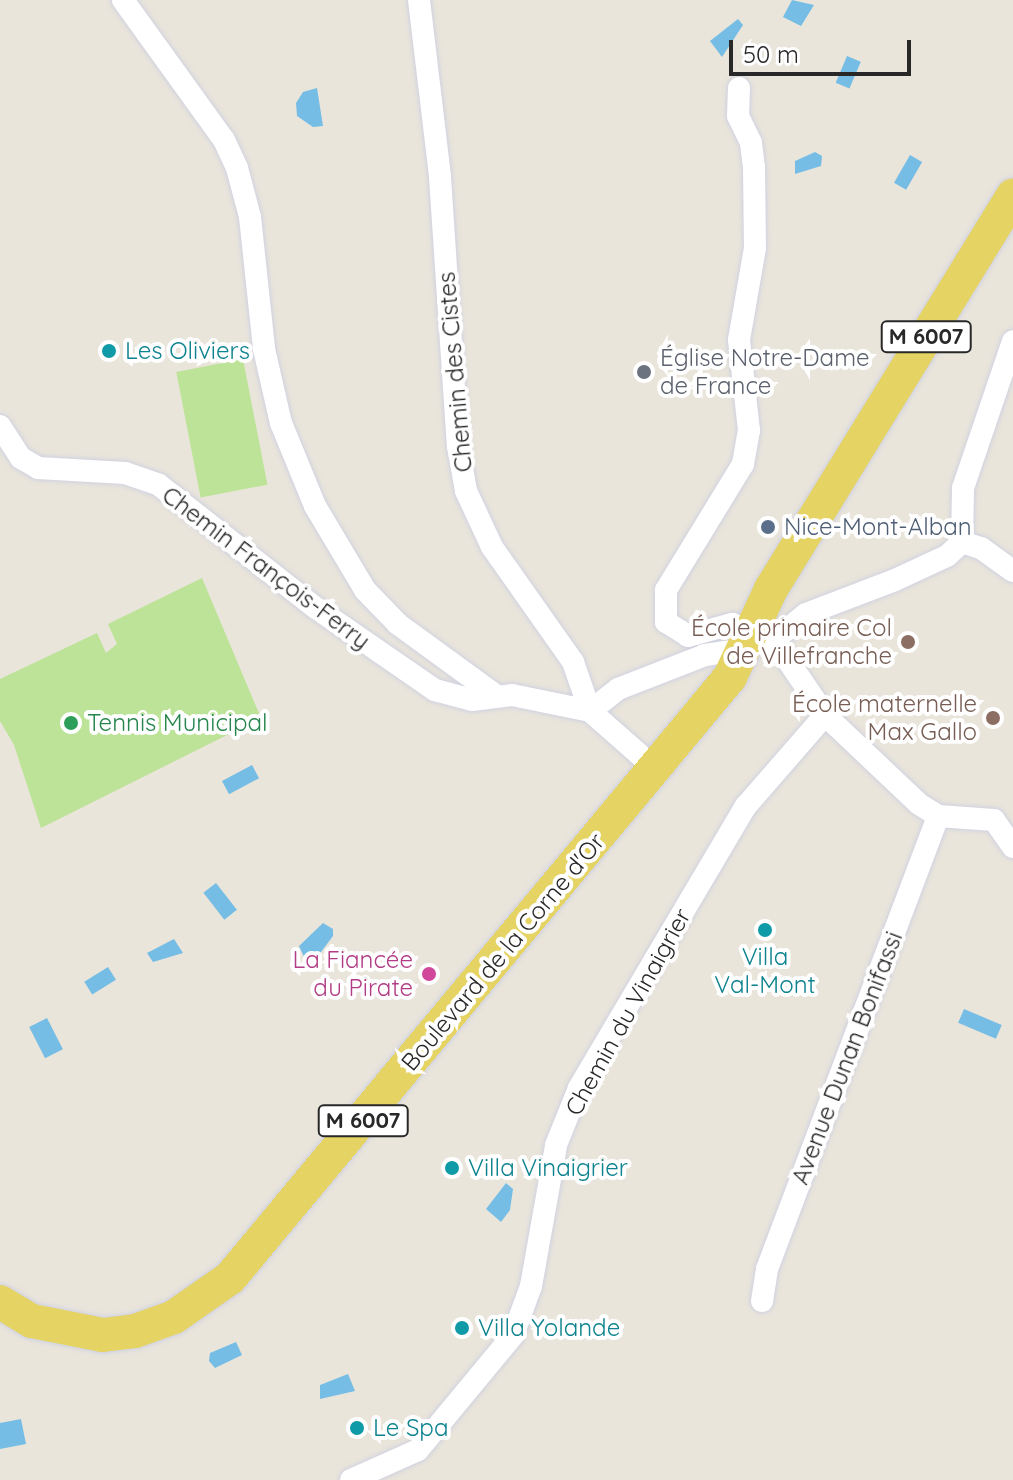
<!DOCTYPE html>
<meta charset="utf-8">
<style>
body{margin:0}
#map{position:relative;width:1013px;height:1480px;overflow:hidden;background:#eae5db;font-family:Quicksand,sans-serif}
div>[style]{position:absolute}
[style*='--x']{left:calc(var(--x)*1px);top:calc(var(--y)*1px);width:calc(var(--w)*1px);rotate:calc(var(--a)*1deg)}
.pitch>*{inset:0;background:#bce397;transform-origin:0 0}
.water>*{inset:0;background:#75bde5;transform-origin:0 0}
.roads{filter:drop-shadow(0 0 2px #d0d2e0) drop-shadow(0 0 2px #d0d2e0)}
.street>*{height:22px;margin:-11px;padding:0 11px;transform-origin:11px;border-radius:11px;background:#fff}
.primary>*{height:34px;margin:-17px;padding:0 17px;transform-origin:17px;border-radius:17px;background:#e5d364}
.dots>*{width:22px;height:22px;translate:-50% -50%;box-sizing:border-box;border:4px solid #fff;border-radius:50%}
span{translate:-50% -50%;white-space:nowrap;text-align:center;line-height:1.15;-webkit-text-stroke:8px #fff;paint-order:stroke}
.shield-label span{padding:2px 6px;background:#fff;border:2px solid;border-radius:6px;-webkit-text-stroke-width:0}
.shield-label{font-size:22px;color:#282828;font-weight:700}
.culture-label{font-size:24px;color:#0d838f}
.left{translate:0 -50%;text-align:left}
.worship-label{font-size:24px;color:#5b616d}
.street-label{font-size:24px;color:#282828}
.service-label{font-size:24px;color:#4e5e75}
.education-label{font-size:24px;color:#785e54}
.right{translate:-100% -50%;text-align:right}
.leisure-label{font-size:24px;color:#27864d}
.hotel-label{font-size:24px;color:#b23c85}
.scale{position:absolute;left:729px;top:40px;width:182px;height:36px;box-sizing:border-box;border:4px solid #282828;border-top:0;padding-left:10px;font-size:24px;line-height:28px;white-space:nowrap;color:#282828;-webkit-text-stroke:6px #fff;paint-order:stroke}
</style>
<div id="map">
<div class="pitch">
<i style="left:243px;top:359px;width:128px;height:68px;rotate:79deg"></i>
<i style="clip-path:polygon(202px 578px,261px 718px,41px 828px,14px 745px,0 721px,0 679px,97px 633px,106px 653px,117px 644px,108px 624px)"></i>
</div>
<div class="water">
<i style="clip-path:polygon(792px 0,814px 5px,801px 26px,783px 17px)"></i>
<i style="clip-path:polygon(738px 19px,743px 25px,722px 57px,710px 41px)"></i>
<i style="left:847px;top:56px;width:15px;height:29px;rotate:23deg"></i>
<i style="clip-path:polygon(317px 88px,323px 126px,313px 127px,297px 116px,296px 103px,303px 92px)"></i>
<i style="clip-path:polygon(815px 152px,822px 156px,821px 166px,795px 174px,795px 161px)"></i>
<i style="left:910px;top:155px;width:14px;height:32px;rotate:30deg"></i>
<i style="left:252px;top:765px;width:15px;height:34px;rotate:62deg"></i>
<i style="left:216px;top:883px;width:34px;height:16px;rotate:52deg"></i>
<i style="clip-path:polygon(323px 923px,333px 929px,333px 936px,318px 956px,306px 961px,299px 946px)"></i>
<i style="clip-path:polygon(174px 939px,183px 953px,153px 962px,147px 953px)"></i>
<i style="left:108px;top:967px;width:15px;height:28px;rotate:58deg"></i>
<i style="left:964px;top:1009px;width:41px;height:15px;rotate:23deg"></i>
<i style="left:47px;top:1018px;width:35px;height:20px;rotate:63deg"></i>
<i style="clip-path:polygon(506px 1183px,513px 1189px,510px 1210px,501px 1222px,486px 1209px)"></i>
<i style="clip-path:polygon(236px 1342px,242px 1355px,215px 1368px,209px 1361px,210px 1353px)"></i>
<i style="clip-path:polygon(348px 1374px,355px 1391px,320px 1399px,320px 1385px)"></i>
<i style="clip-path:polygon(21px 1419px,26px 1444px,0 1449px,0 1423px)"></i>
</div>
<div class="roads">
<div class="street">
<i style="--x:123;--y:0;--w:173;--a:54.2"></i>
<i style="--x:224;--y:140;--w:31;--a:65"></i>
<i style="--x:237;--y:168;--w:51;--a:75.1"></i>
<i style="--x:250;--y:217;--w:133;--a:83.9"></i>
<i style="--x:264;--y:349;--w:76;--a:77.1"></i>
<i style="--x:281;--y:423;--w:90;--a:67.7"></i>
<i style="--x:315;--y:506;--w:98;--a:59.2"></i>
<i style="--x:365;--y:590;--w:47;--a:45.9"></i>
<i style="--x:398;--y:624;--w:119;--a:36.1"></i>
<i style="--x:419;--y:0;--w:178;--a:83.2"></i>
<i style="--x:440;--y:177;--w:270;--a:86.2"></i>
<i style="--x:458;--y:446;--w:46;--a:79.9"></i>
<i style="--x:466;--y:491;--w:62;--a:65.1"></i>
<i style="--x:492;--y:547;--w:141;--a:54.8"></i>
<i style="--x:573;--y:662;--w:52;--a:70.9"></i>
<i style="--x:739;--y:88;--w:28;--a:92"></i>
<i style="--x:738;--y:116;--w:30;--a:64"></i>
<i style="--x:751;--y:143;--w:24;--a:83"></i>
<i style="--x:754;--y:167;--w:81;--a:89.3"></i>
<i style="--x:755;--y:248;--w:93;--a:99.9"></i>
<i style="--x:739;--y:340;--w:91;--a:83.7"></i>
<i style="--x:749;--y:430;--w:35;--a:100"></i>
<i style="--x:743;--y:464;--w:148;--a:121.4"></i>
<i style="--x:666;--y:590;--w:32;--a:90"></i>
<i style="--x:666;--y:622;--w:26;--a:32"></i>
<i style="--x:688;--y:636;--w:46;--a:-15.3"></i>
<i style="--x:732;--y:624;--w:45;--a:20.9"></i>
<i style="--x:774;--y:640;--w:91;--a:55.8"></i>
<i style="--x:825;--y:715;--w:129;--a:43.4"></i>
<i style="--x:919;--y:804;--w:22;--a:32"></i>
<i style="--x:938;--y:816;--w:56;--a:4.1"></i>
<i style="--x:994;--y:820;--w:33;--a:55"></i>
<i style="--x:0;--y:426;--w:38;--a:57"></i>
<i style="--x:21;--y:458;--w:20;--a:30"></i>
<i style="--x:38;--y:468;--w:87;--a:3.3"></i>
<i style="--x:125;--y:473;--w:36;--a:19"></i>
<i style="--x:159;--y:485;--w:199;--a:38.1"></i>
<i style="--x:316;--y:608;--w:145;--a:34.6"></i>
<i style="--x:435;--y:690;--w:38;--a:15"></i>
<i style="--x:472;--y:700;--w:40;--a:-7.1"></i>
<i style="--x:512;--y:695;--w:80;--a:11.6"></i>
<i style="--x:590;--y:711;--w:89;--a:41.4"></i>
<i style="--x:962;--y:542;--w:54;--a:-88.9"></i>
<i style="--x:963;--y:488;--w:155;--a:-71.2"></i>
<i style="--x:962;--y:542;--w:20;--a:18"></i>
<i style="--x:981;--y:548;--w:39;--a:36"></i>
<i style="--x:774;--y:640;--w:41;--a:-39.1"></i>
<i style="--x:806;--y:614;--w:95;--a:-20.9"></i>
<i style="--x:895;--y:580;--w:57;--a:-24.8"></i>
<i style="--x:947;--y:556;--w:21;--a:-43"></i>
<i style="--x:590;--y:711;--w:36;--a:-38"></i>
<i style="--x:618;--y:689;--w:93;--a:-21.3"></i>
<i style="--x:705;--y:655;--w:40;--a:-8.5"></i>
<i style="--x:762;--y:1301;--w:32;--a:-81"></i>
<i style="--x:767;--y:1269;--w:484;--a:-69.3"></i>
<i style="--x:351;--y:1480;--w:73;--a:-24.1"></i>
<i style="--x:418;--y:1450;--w:149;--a:-50.4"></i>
<i style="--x:513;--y:1335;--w:52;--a:-69.8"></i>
<i style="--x:531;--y:1286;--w:143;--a:-79.9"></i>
<i style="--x:556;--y:1145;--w:61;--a:-68"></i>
<i style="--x:579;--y:1088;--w:328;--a:-59.4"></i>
<i style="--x:746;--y:806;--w:121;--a:-49"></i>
</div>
<div class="primary">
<i style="--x:0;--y:1302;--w:37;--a:31"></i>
<i style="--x:32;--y:1321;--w:72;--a:11.2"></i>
<i style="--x:103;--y:1335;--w:32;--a:-7"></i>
<i style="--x:135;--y:1331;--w:41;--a:-19.7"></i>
<i style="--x:174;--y:1317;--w:68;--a:-34.9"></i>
<i style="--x:230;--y:1278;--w:782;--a:-50.24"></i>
<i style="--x:730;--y:677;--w:97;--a:-65"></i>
<i style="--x:771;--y:589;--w:462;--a:-58.4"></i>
</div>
</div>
<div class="dots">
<i style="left:109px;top:351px;background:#0f9aa8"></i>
<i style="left:644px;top:372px;background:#6b7280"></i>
<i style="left:768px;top:527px;background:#5c6f8a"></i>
<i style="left:908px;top:642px;background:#8d6e63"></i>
<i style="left:993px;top:718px;background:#8d6e63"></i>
<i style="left:71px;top:723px;background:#2e9e5b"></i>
<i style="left:765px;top:930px;background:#0f9aa8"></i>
<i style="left:429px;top:974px;background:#d1479c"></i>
<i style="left:452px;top:1168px;background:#0f9aa8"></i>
<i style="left:462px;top:1328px;background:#0f9aa8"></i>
<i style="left:357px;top:1428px;background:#0f9aa8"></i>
</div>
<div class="shield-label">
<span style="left:926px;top:337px">M 6007</span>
<span style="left:363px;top:1121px">M 6007</span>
</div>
<div class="culture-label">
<span class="left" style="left:125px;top:351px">Les Oliviers</span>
<span style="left:765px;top:971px">Villa<br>Val-Mont</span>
<span class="left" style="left:468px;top:1168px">Villa Vinaigrier</span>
<span class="left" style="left:478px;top:1328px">Villa Yolande</span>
<span class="left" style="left:373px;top:1428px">Le Spa</span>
</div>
<div class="worship-label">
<span class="left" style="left:660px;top:372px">Église Notre-Dame<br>de France</span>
</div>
<div class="street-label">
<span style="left:455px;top:372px;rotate:-95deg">Chemin des Cistes</span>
<span style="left:266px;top:568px;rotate:37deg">Chemin François-Ferry</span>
<span style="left:503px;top:952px;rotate:-50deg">Boulevard de la Corne d'Or</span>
<span style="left:628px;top:1012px;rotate:-61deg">Chemin du Vinaigrier</span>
<span style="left:847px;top:1058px;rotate:-69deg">Avenue Dunan Bonifassi</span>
</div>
<div class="service-label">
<span class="left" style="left:784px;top:527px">Nice-Mont-Alban</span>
</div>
<div class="education-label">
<span class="right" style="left:892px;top:642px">École primaire Col<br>de Villefranche</span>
<span class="right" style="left:977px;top:718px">École maternelle<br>Max Gallo</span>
</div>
<div class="leisure-label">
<span class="left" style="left:87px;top:723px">Tennis Municipal</span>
</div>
<div class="hotel-label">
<span class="right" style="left:413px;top:974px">La Fiancée<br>du Pirate</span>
</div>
<div class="scale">50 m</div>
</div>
